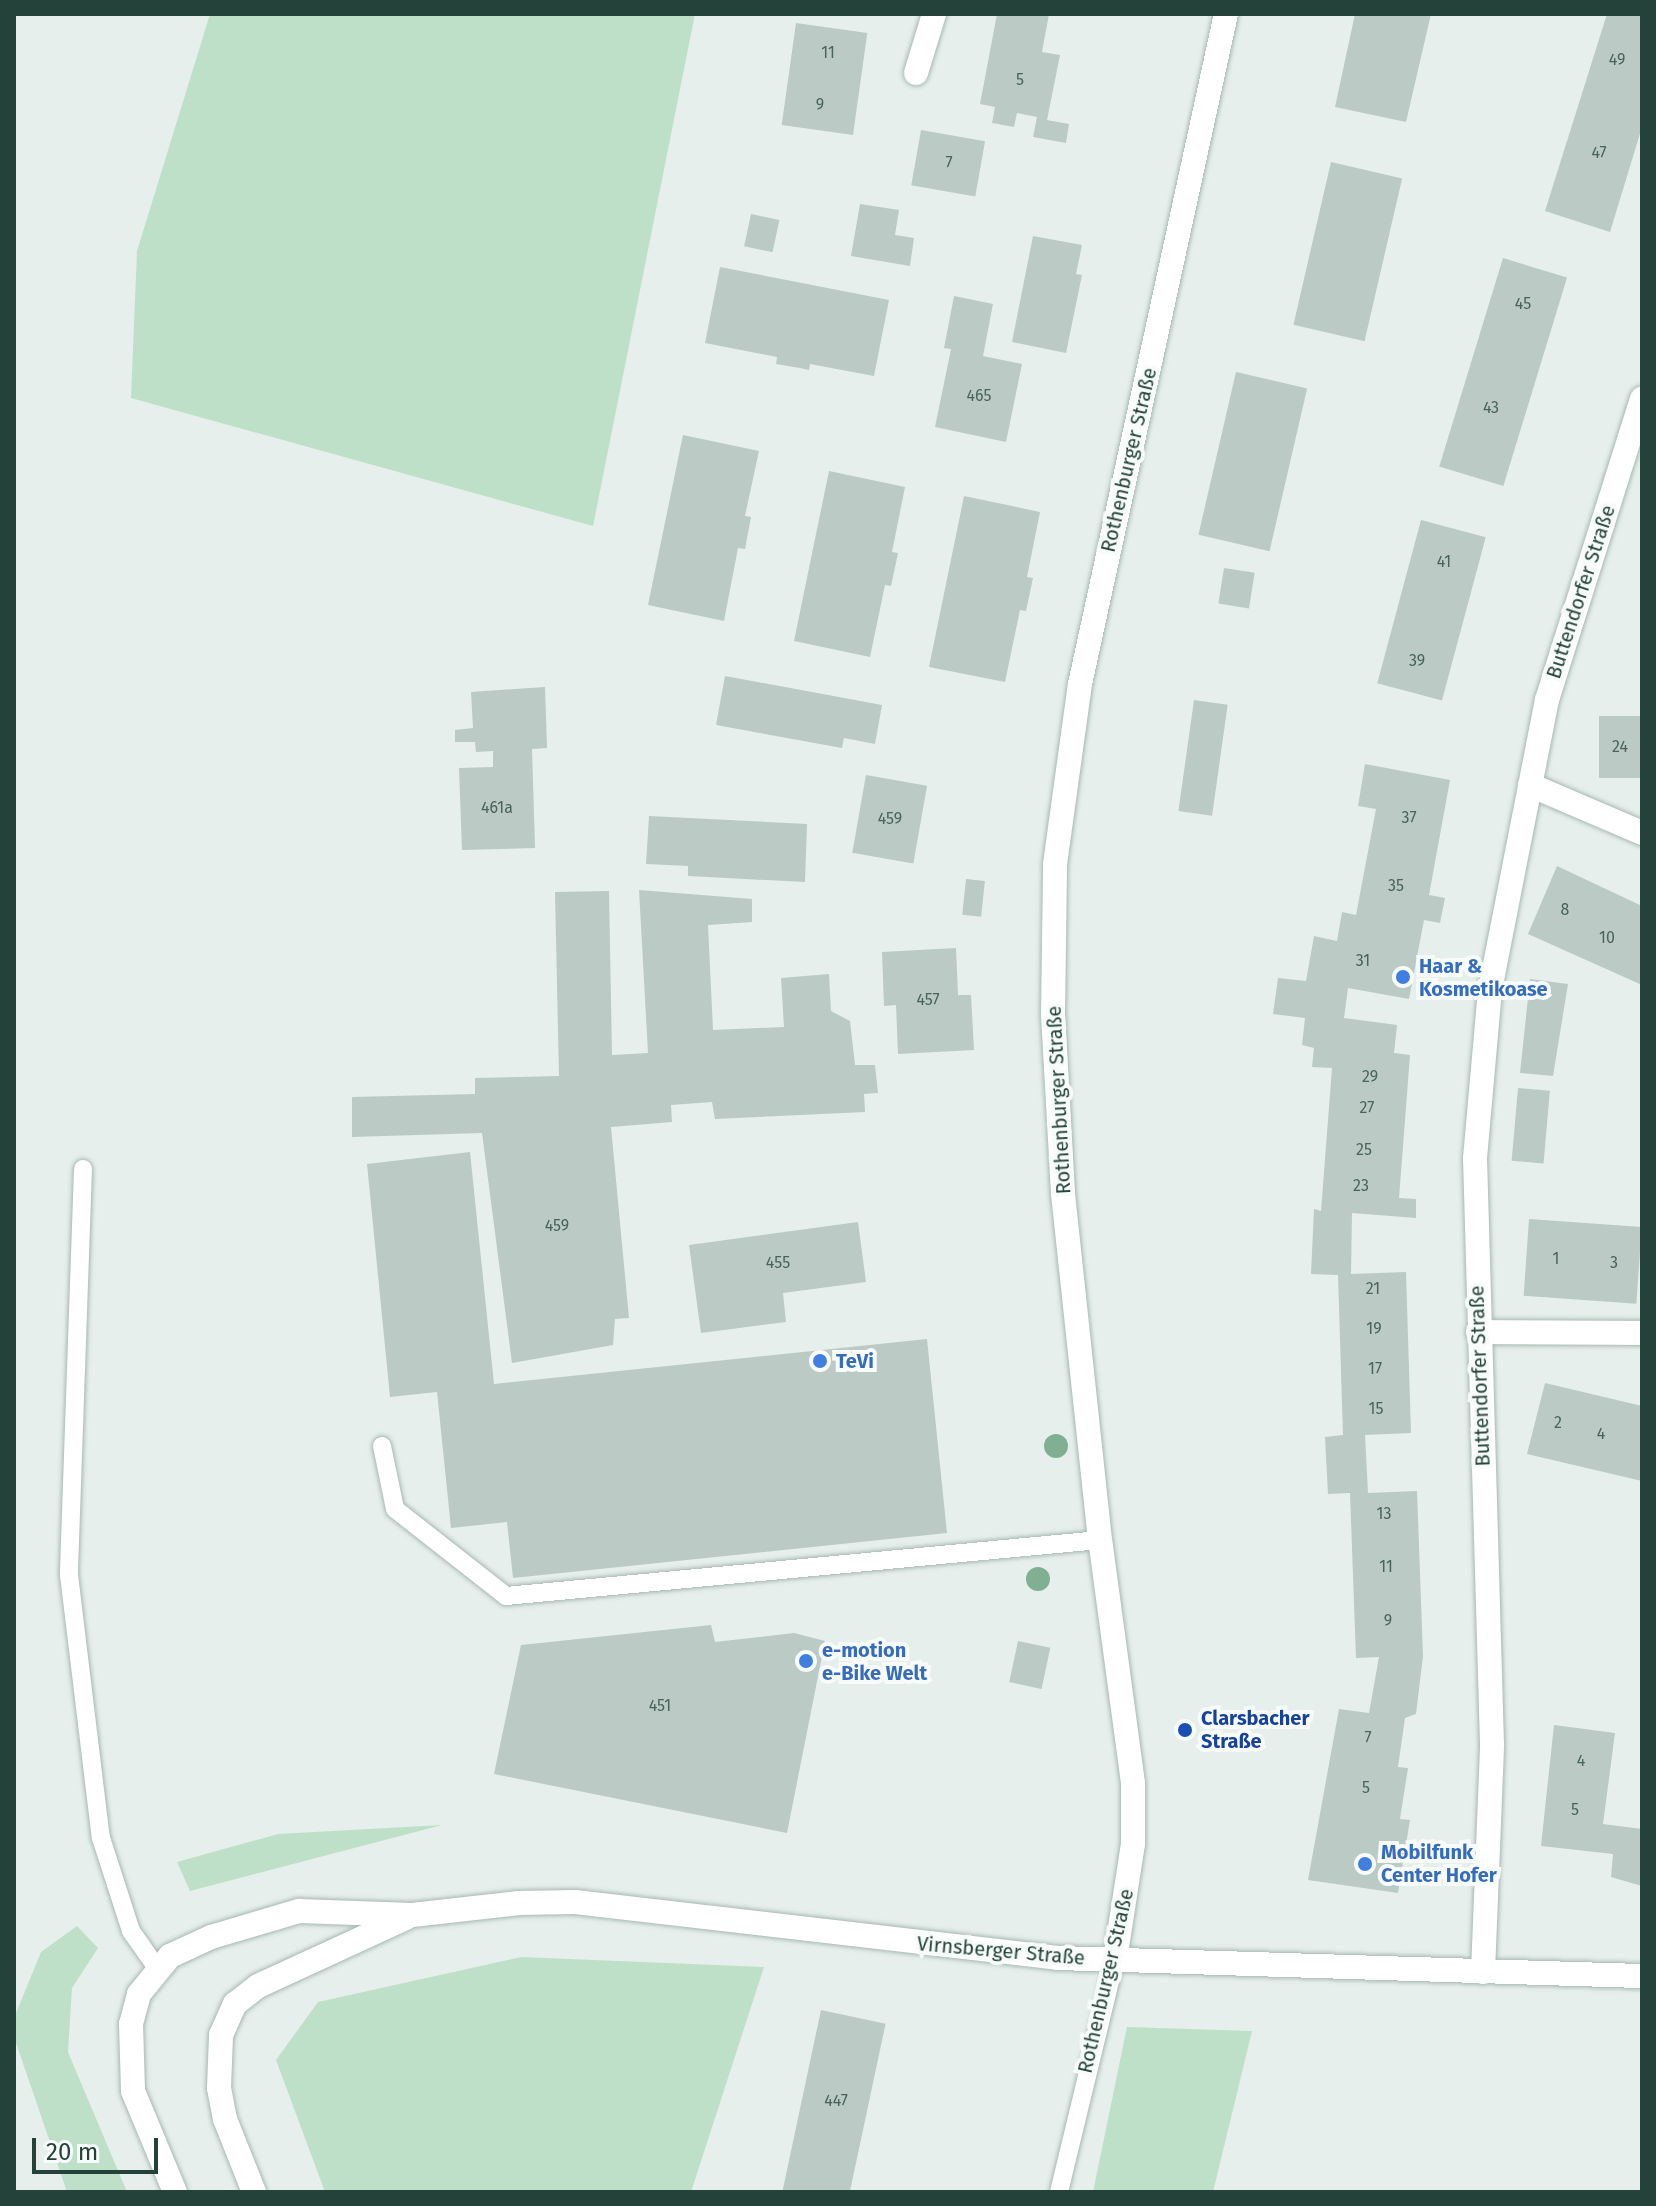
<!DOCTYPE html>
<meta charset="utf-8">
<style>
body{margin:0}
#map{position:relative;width:1656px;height:2206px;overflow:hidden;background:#e6efeb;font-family:"Fira Sans",sans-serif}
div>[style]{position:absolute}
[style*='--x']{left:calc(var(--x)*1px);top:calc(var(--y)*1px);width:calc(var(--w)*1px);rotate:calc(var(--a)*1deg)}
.green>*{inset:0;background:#bfe0c8}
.building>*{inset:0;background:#bbcac4;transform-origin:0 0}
.roads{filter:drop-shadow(0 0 2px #a8b8b2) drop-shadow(0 0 2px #a8b8b2)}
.lane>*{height:18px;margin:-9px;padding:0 9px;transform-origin:9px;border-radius:9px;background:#fff}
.street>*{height:24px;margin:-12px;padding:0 12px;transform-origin:12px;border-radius:12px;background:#fff}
.secondary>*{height:24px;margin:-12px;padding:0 12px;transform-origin:12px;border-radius:12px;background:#fff}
.trees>*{width:24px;height:24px;margin:-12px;border-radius:50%;background:#80af93}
.dots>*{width:22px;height:22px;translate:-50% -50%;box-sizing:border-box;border:4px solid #f7fbf9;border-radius:50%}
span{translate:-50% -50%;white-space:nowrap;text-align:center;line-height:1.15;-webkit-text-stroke:8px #f7fbf9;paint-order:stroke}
.number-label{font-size:16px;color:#4a645c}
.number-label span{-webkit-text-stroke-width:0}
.street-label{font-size:20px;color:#24423a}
.shop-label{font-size:20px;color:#366cbe;font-weight:700}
.left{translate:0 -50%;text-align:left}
.transit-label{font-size:20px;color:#164399;font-weight:700}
.frame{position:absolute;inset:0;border:16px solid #24423a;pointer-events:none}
.scale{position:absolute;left:32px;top:2138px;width:126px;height:36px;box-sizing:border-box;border:4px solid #24423a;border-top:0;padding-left:10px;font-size:24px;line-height:28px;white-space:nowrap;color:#24423a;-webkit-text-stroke:6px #f7fbf9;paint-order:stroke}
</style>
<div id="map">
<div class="green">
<i style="clip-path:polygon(210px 14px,695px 14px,593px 526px,131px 398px,137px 251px)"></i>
<i style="clip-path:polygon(442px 1825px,190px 1891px,177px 1862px,278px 1834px)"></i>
<i style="clip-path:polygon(77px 1926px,98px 1948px,72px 1988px,68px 2052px,127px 2192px,67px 2192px,14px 2037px,14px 2018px,41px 1952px)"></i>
<i style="clip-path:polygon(521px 1957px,764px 1967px,691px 2192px,325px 2192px,276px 2060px,318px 2002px)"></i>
<i style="clip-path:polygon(1127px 2027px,1252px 2031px,1213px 2192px,1093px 2192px)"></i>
</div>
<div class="building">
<i style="clip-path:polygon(997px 14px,1049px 14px,1042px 52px,1060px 55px,1047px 120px,1069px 124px,1066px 143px,1033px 137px,1037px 117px,1017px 113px,1014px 127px,992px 123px,995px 107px,980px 104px)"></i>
<i style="clip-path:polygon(1355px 14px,1431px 14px,1406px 122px,1335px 107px)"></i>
<i style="clip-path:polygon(1607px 14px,1642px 14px,1642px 127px,1610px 232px,1545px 211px)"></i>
<i style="left:796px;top:23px;width:72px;height:103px;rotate:8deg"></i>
<i style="left:921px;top:130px;width:65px;height:56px;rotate:10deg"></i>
<i style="left:1331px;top:162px;width:73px;height:167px;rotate:13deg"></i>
<i style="clip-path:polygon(860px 204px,899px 210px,895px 235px,914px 238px,910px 266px,851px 256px)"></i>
<i style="left:751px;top:214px;width:29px;height:33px;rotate:12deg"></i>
<i style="clip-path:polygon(1033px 236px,1082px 245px,1076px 274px,1082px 275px,1066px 353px,1012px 342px)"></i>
<i style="left:1503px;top:258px;width:67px;height:218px;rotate:17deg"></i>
<i style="clip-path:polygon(720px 267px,889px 300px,874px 376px,810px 364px,809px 370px,800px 368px,776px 364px,777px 357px,705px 343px)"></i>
<i style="clip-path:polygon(954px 296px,993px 304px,983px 356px,1022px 364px,1006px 442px,935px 427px,951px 349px,944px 348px)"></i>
<i style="left:1236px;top:372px;width:73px;height:167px;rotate:13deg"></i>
<i style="clip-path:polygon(683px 435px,759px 451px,745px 516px,751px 517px,745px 549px,738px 548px,724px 621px,648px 605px)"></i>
<i style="clip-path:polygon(829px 471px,905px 487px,892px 552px,898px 553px,891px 586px,885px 585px,870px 657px,794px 641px)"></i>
<i style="clip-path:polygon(964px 496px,1040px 512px,1027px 577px,1033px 578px,1026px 611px,1020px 610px,1005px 682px,929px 667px)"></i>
<i style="left:1421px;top:520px;width:67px;height:169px;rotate:15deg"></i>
<i style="left:1224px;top:568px;width:31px;height:36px;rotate:9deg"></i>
<i style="clip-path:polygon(725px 676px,882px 705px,875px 744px,844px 738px,842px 748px,716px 725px)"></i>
<i style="clip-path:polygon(545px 687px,547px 748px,532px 749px,535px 848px,462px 850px,459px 768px,493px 767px,493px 751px,476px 752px,475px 742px,455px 742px,455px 730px,473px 728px,471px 692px)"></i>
<i style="left:1194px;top:700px;width:34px;height:112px;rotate:8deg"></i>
<i style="left:1599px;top:716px;width:43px;height:62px"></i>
<i style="clip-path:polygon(1365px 764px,1450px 780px,1429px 895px,1445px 898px,1440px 923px,1424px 920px,1409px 999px,1348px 988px,1344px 1018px,1397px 1025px,1394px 1053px,1410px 1055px,1399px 1198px,1416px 1199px,1416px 1218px,1352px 1213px,1351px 1274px,1406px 1272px,1411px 1433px,1365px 1435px,1368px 1493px,1417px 1491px,1423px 1656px,1416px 1714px,1405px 1718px,1398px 1767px,1408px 1768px,1400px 1819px,1410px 1820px,1398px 1893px,1308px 1880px,1339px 1709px,1369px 1713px,1379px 1657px,1356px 1658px,1350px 1493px,1328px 1494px,1325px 1437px,1343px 1435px,1338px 1275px,1311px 1274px,1314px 1209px,1321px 1211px,1332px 1068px,1312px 1067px,1314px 1048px,1302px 1045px,1305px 1018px,1273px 1014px,1278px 978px,1306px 981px,1314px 936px,1337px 941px,1342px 912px,1356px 915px,1376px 809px,1358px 806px)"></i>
<i style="left:866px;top:775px;width:62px;height:79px;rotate:10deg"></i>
<i style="clip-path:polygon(649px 816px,807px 824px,805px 882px,688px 876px,688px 866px,646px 864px)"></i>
<i style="clip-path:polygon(1557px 866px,1642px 906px,1642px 985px,1528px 934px)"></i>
<i style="left:966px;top:879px;width:19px;height:36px;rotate:6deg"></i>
<i style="clip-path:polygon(639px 890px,752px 899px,752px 922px,708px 925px,713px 1030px,784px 1027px,781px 978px,829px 974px,831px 1011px,850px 1021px,855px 1065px,875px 1065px,878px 1093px,864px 1094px,865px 1112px,715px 1119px,712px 1102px,671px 1105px,672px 1122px,611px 1127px,629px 1318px,615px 1319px,613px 1345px,512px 1363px,482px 1133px,352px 1137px,352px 1097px,475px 1094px,475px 1078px,559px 1076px,555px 892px,609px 891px,612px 1055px,648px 1053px)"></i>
<i style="clip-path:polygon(956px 948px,958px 995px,971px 995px,974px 1050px,898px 1054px,896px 1005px,884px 1006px,882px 952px)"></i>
<i style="clip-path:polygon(1530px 979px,1568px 984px,1553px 1076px,1520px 1073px)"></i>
<i style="left:1518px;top:1088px;width:32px;height:73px;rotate:5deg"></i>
<i style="clip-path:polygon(470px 1152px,494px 1384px,927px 1339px,947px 1533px,513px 1578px,507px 1522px,451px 1528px,437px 1392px,390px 1397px,367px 1164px)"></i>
<i style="left:1529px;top:1219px;width:113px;height:77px;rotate:4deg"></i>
<i style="clip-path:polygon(858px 1222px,866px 1282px,783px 1293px,786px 1322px,701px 1333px,689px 1245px)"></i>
<i style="clip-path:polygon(1545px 1383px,1642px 1406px,1642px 1481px,1527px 1454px)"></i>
<i style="clip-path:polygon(711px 1625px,715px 1642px,794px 1633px,825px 1641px,787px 1833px,494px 1774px,521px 1645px)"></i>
<i style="left:1018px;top:1641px;width:33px;height:42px;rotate:12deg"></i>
<i style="clip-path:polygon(1554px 1725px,1615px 1733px,1603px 1824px,1642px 1829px,1642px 1886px,1611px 1877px,1613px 1854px,1541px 1846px)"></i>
<i style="left:821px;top:2010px;width:66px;height:186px;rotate:12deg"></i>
</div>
<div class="roads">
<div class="lane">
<i style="--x:83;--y:1169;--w:406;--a:92"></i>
<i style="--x:69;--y:1575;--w:265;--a:83.1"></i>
<i style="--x:101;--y:1838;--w:98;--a:72.1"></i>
<i style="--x:131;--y:1931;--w:45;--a:54.9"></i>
<i style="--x:382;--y:1446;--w:64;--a:78.3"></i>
<i style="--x:395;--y:1509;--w:141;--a:38.1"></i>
<i style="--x:506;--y:1596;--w:597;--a:-5.39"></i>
<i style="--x:1059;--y:2192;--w:239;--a:-76.4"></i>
</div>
<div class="street">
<i style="--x:916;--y:73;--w:62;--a:-73"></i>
<i style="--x:1530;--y:785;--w:122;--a:23.2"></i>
<i style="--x:1478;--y:1332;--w:164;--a:0.3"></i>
<i style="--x:1483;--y:1972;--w:228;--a:-87.7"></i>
<i style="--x:1492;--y:1744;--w:586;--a:-91.66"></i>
<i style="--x:1475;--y:1158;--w:169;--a:-84.9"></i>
<i style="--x:1490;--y:990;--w:296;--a:-78.9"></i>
<i style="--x:1547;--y:700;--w:316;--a:-72.5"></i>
</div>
<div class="secondary">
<i style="--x:1115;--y:1960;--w:117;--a:-81.2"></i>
<i style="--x:1133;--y:1844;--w:61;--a:-90"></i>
<i style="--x:1133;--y:1783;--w:245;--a:-97.7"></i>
<i style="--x:1100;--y:1540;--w:349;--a:-96.1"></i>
<i style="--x:1063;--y:1193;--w:179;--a:-93.2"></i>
<i style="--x:1053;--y:1014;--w:150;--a:-89.2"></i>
<i style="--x:1055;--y:864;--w:182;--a:-82.1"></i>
<i style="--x:1080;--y:684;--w:686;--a:-77.71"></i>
<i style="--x:175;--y:2192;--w:109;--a:-112.6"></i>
<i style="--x:133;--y:2091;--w:67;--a:-91.7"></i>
<i style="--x:131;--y:2024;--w:31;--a:-75"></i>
<i style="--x:139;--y:1994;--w:49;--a:-50.8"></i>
<i style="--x:170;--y:1956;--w:45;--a:-24.9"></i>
<i style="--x:211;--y:1937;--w:92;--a:-16.5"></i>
<i style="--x:299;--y:1911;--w:113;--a:2"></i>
<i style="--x:412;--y:1915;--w:108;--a:-6.4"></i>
<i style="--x:519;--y:1903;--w:56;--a:-1"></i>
<i style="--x:575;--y:1902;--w:486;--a:6.6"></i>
<i style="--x:1058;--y:1958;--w:584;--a:1.77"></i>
<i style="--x:254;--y:2192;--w:79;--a:-111.7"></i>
<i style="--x:225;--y:2119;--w:32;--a:-101"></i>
<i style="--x:219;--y:2088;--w:53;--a:-87.8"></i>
<i style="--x:221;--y:2035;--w:34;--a:-66"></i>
<i style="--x:235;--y:2004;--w:29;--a:-38"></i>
<i style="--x:258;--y:1986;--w:163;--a:-24.7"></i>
</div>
</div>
<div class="trees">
<i style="left:1056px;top:1446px"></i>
<i style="left:1038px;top:1579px"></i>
</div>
<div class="dots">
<i style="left:1403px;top:977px;background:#3f7fe0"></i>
<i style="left:820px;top:1361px;background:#3f7fe0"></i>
<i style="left:806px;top:1661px;background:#3f7fe0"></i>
<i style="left:1185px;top:1730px;background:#1a4fb4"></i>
<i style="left:1365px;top:1864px;background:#3f7fe0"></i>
</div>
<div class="number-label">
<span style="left:828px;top:53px">11</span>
<span style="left:1617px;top:60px">49</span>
<span style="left:1020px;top:80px">5</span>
<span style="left:820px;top:105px">9</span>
<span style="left:1599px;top:153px">47</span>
<span style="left:949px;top:163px">7</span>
<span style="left:1523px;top:304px">45</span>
<span style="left:979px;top:396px">465</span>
<span style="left:1491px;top:408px">43</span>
<span style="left:1444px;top:562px">41</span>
<span style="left:1417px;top:661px">39</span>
<span style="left:1620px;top:747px">24</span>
<span style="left:497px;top:808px">461a</span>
<span style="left:1409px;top:818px">37</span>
<span style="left:890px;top:819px">459</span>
<span style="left:1396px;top:886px">35</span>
<span style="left:1565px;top:910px">8</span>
<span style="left:1607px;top:938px">10</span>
<span style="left:1363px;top:961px">31</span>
<span style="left:928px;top:1000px">457</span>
<span style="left:1370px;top:1077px">29</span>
<span style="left:1367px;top:1108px">27</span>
<span style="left:1364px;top:1150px">25</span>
<span style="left:1361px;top:1186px">23</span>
<span style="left:557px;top:1226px">459</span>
<span style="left:1556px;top:1259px">1</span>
<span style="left:778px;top:1263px">455</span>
<span style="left:1614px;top:1263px">3</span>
<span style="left:1373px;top:1289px">21</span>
<span style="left:1374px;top:1329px">19</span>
<span style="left:1375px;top:1369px">17</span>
<span style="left:1376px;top:1409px">15</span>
<span style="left:1558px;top:1423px">2</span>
<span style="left:1601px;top:1434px">4</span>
<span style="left:1384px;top:1514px">13</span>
<span style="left:1386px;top:1567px">11</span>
<span style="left:1388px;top:1621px">9</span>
<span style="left:660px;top:1706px">451</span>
<span style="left:1368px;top:1738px">7</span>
<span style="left:1581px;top:1761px">4</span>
<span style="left:1366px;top:1788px">5</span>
<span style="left:1575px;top:1810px">5</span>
<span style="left:836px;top:2101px">447</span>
</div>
<div class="street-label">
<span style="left:1129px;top:460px;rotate:-77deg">Rothenburger Straße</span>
<span style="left:1581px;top:592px;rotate:-72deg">Buttendorfer Straße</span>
<span style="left:1059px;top:1100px;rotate:-93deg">Rothenburger Straße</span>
<span style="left:1480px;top:1376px;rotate:-92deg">Buttendorfer Straße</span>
<span style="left:1001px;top:1951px;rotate:5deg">Virnsberger Straße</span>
<span style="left:1106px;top:1981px;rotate:-77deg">Rothenburger Straße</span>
</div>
<div class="shop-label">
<span class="left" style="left:1419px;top:978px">Haar &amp;<br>Kosmetikoase</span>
<span class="left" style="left:836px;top:1361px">TeVi</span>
<span class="left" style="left:822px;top:1662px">e-motion<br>e-Bike Welt</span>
<span class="left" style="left:1381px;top:1864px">Mobilfunk<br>Center Hofer</span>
</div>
<div class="transit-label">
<span class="left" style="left:1201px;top:1730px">Clarsbacher<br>Straße</span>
</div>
<div class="frame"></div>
<div class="scale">20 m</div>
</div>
